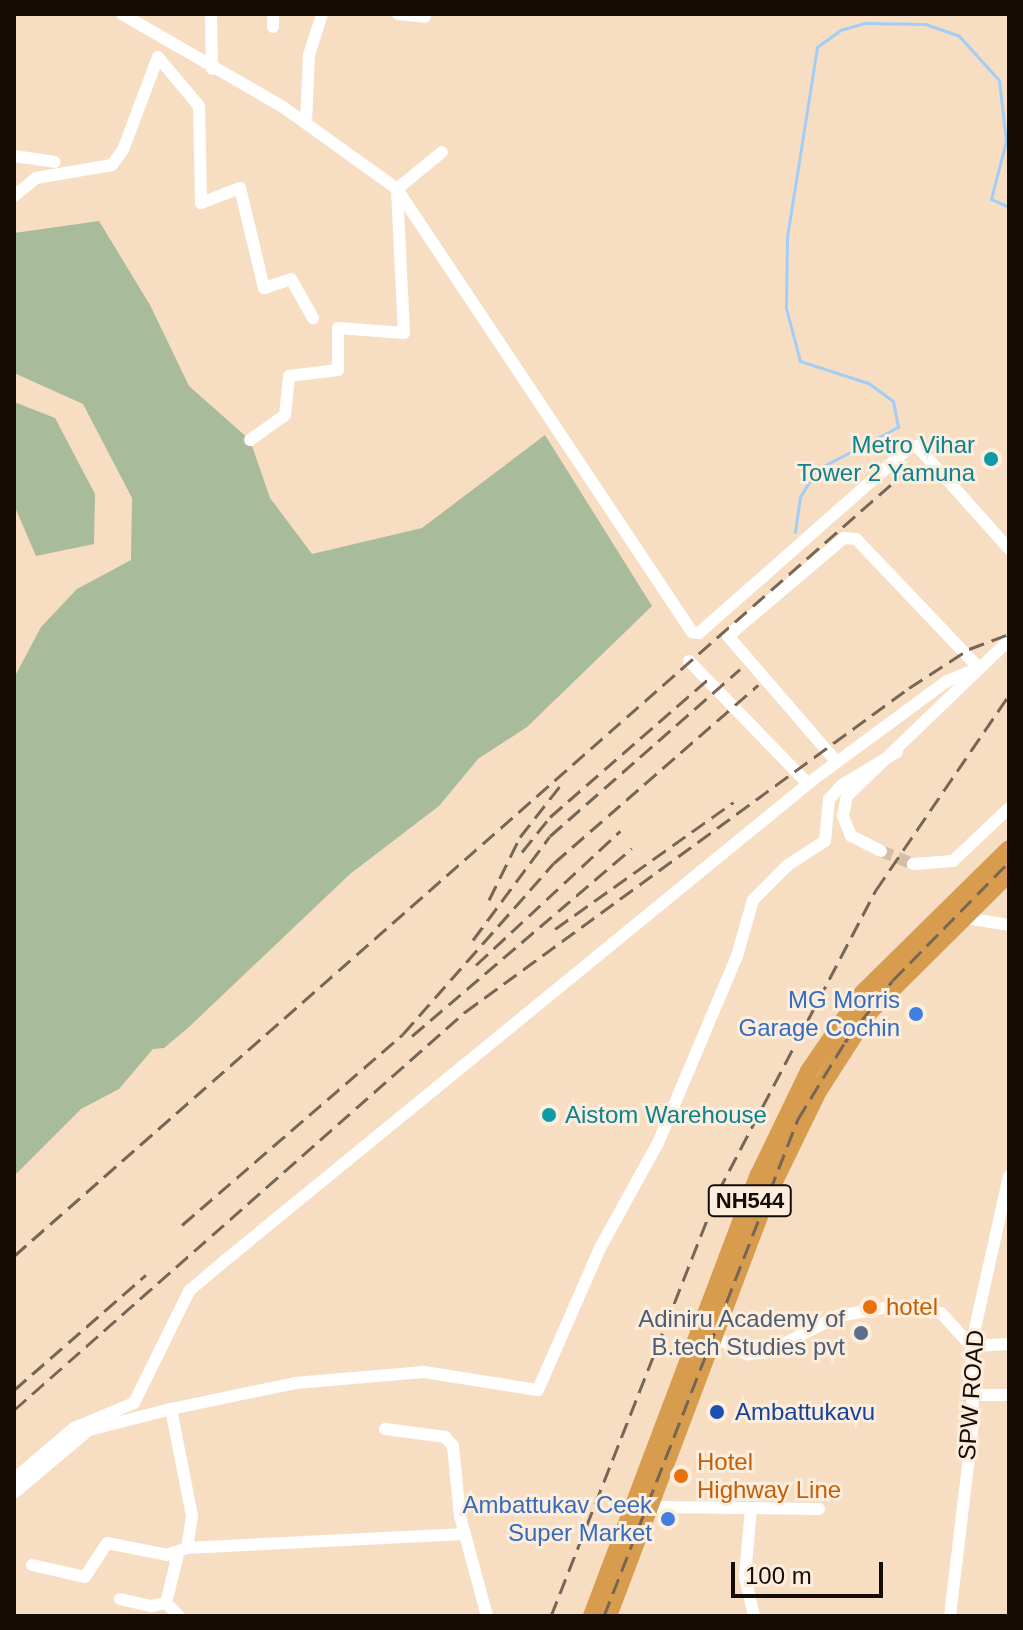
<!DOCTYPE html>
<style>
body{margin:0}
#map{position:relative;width:1023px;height:1630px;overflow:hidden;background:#f7dec3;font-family:Helvetica,sans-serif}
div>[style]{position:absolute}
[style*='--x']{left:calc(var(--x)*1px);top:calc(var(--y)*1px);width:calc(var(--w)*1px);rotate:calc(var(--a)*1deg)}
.green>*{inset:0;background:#a8bb9a}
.stream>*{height:3px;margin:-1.5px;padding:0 1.5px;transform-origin:1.5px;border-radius:1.5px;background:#a2cdf6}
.minor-tunnel>*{height:12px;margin-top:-6px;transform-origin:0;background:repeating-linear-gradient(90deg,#d5bfa6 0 12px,transparent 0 18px)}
.minor>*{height:12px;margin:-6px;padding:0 6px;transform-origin:6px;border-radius:6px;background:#fff}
.highway>*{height:18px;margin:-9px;padding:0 9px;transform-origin:9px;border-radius:9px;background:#d79c4d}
.rail>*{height:3px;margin-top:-1.5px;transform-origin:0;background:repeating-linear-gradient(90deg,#756656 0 16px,transparent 0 24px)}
.dots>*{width:22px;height:22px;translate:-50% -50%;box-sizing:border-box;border:4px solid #fceddd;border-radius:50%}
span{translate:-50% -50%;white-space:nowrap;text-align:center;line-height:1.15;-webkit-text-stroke:6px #fceddd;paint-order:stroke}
.shield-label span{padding:2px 6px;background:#fceddd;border:2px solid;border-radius:6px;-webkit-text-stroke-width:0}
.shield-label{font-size:22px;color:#150d05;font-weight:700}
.culture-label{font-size:24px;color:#0d838f}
.right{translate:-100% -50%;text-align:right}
.left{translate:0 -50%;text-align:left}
.shop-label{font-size:24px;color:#366cbe}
.food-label{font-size:24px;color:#c56008}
.service-label{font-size:24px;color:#4e5e75}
.street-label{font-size:24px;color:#150d05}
.transit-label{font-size:24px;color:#164399}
.frame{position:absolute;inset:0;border:16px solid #150d05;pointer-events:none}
.scale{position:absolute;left:731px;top:1562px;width:152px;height:36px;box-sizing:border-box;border:4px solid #150d05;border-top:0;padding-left:10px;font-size:24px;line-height:28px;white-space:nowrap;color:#150d05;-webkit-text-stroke:6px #fceddd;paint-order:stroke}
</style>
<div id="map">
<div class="green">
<i style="clip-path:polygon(99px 221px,150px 305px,189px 386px,250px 440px,270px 498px,312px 554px,422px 528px,545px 435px,652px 606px,527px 727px,478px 759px,439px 806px,350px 874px,189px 1027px,164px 1048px,153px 1049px,119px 1089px,81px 1109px,14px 1176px,14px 678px,41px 627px,77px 589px,131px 560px,132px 498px,83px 404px,14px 373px,14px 233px)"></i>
<i style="clip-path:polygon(14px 402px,55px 418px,95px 494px,94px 544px,36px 556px,14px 505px)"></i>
</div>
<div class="stream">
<i style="--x:795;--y:532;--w:35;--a:-82"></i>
<i style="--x:800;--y:497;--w:31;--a:-59"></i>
<i style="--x:816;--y:470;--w:93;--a:-27.7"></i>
<i style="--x:898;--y:427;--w:26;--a:-101"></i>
<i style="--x:893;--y:401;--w:31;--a:-144"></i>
<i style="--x:868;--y:383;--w:71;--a:-162.1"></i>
<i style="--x:800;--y:361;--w:55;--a:-104.8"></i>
<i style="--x:786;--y:308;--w:71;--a:-89.2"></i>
<i style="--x:787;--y:237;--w:192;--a:-81"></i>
<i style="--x:817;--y:47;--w:29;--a:-36"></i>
<i style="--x:840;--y:30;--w:26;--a:-16"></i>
<i style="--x:865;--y:23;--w:60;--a:1"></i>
<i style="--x:925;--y:24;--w:36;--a:19"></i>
<i style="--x:959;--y:36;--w:59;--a:47.7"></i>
<i style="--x:999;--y:80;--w:61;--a:83.5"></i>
<i style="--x:1006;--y:141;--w:60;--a:104.5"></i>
<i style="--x:991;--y:199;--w:20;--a:24"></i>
</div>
<div class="minor-tunnel">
<i style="--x:881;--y:851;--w:35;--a:22"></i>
</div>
<div class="minor">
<i style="--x:122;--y:14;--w:186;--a:30"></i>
<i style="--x:283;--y:107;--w:140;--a:35.7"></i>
<i style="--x:397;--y:189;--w:532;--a:56.34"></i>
<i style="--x:692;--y:632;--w:7;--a:8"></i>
<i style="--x:699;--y:633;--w:281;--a:-41.4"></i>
<i style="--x:910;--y:447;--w:7;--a:-8"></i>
<i style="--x:917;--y:446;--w:138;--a:48.2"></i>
<i style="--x:211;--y:14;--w:55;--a:89"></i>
<i style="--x:273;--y:14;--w:13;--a:90"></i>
<i style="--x:398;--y:14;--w:27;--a:6"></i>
<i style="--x:306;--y:123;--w:68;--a:-87.5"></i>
<i style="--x:309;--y:55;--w:43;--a:-72.4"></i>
<i style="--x:14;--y:156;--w:41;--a:8.3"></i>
<i style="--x:14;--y:196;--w:28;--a:-39"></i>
<i style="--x:36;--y:178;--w:77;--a:-9.7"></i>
<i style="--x:112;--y:165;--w:19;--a:-54"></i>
<i style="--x:123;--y:150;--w:99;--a:-69.4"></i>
<i style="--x:158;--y:57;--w:64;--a:50.1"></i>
<i style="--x:199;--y:106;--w:97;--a:88.8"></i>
<i style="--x:201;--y:203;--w:42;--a:-21"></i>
<i style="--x:240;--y:188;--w:103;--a:76.5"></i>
<i style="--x:264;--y:288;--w:28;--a:-18"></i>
<i style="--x:291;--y:279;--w:45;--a:60.6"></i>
<i style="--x:250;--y:440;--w:43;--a:-35.5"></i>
<i style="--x:285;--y:415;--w:39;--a:-84"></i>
<i style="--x:289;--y:376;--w:49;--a:-7"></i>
<i style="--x:338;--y:370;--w:42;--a:-90"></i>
<i style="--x:338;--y:328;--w:66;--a:4.3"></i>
<i style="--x:404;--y:333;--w:144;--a:-92.8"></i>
<i style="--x:397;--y:189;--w:58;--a:-39.4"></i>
<i style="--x:689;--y:661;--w:171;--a:45.9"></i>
<i style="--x:881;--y:851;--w:34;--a:-153"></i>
<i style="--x:851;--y:836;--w:22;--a:-112"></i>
<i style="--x:843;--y:816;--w:20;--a:-79"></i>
<i style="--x:847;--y:796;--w:225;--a:-43.9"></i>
<i style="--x:913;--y:864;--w:40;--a:-4.3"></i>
<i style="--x:953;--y:861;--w:77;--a:-43.4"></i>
<i style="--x:961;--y:917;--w:49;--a:9.5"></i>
<i style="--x:714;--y:1336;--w:38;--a:29"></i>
<i style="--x:747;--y:1354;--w:21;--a:-5"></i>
<i style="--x:768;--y:1352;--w:79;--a:-27.2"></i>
<i style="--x:838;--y:1316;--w:47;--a:-9.9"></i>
<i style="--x:884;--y:1308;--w:57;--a:5"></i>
<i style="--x:941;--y:1313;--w:45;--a:47.7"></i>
<i style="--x:971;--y:1346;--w:38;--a:-3"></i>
<i style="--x:972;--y:1395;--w:37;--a:0"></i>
<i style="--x:385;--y:1429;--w:61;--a:7.6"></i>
<i style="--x:445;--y:1437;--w:12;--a:48"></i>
<i style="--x:453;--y:1446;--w:70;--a:84.3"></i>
<i style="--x:460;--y:1516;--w:104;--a:74.9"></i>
<i style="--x:14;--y:1479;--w:79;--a:-40.4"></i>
<i style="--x:74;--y:1428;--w:65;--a:-22.6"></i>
<i style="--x:134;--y:1403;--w:125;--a:-63.8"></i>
<i style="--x:189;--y:1291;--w:43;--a:-40.3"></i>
<i style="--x:222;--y:1263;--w:765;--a:-39.27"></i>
<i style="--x:814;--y:779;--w:165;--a:-36.4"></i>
<i style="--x:947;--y:681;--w:35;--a:-22"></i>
<i style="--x:979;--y:668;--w:178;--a:-133.6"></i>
<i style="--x:856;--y:539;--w:12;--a:-175"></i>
<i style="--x:844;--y:538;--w:152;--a:139.8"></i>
<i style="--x:728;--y:636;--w:165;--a:49.2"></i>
<i style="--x:14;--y:1493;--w:98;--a:-40"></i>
<i style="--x:89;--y:1430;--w:85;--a:-14.4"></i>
<i style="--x:650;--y:1507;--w:101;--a:0.6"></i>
<i style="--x:751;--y:1508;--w:69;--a:95"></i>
<i style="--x:745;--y:1577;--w:40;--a:77"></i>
<i style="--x:751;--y:1508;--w:68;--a:0.8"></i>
<i style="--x:187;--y:1548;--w:278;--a:-2.9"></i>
<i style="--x:178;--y:1554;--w:50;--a:103.8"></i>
<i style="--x:166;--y:1603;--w:18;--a:45"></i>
<i style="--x:32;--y:1565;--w:54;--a:12.8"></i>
<i style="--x:85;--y:1577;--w:40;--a:-57.1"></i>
<i style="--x:107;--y:1543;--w:61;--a:11.3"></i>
<i style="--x:167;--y:1555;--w:21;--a:-19"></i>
<i style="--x:187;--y:1548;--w:32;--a:-81"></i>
<i style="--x:192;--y:1516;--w:109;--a:-101.1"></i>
<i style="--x:171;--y:1409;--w:127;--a:-11.8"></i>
<i style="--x:295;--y:1383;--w:129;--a:-4.9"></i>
<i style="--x:424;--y:1372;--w:115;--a:9"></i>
<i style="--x:538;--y:1390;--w:155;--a:-66.4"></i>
<i style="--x:600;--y:1248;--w:120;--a:-61.1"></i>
<i style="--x:658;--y:1143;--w:203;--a:-67.1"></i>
<i style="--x:737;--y:956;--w:58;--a:-74.1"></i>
<i style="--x:753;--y:900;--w:49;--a:-45"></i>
<i style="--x:788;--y:865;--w:44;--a:-33"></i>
<i style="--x:825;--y:841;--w:42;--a:-84.6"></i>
<i style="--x:829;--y:799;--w:19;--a:-47"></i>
<i style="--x:842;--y:785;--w:64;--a:-31"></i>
<i style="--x:120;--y:1599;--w:32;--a:13"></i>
<i style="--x:151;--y:1606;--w:15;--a:-11"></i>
<i style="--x:950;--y:1616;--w:195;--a:-83.2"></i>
<i style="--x:973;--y:1422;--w:76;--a:-91.5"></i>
<i style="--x:971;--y:1346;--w:174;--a:-77.4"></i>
</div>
<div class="highway">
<i style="--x:592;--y:1616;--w:472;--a:-69.3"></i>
<i style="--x:759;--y:1175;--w:115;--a:-64.3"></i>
<i style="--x:809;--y:1071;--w:93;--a:-55.5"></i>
<i style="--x:862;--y:994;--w:206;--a:-44.6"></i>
<i style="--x:608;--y:1616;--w:447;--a:-69.3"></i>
<i style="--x:766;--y:1198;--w:119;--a:-64.1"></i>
<i style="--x:818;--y:1091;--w:94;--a:-57.2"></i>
<i style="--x:869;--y:1012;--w:197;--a:-44.8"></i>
</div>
<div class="rail">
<i style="--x:522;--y:852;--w:45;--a:-51.3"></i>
<i style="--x:550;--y:817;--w:216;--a:-41.1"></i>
<i style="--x:489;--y:900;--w:70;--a:-63.8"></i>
<i style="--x:520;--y:837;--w:65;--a:-51.9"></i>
<i style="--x:555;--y:929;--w:219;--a:-35.4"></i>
<i style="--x:473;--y:940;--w:129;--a:-53.5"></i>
<i style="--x:550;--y:836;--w:253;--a:-41.3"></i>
<i style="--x:476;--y:965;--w:197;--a:-42.9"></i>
<i style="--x:412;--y:1036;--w:289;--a:-40.5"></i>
<i style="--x:182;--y:1225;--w:292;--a:-40.8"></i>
<i style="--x:403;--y:1034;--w:228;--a:-48.6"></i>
<i style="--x:554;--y:863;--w:271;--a:-41.1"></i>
<i style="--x:14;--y:1256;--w:1196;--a:-41.34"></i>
<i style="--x:14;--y:1390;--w:175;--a:-41.1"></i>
<i style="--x:14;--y:1410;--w:602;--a:-41.43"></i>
<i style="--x:465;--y:1012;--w:550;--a:-36.12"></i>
<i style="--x:909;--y:688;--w:72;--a:-33"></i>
<i style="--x:969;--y:649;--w:43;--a:-20.6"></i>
<i style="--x:551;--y:1616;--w:456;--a:-68.5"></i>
<i style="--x:718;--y:1192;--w:341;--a:-62.4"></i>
<i style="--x:876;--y:890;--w:236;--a:-55.7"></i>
<i style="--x:604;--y:1616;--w:534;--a:-68.68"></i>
<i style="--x:798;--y:1119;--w:90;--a:-58.6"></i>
<i style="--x:845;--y:1042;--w:78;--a:-52.3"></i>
<i style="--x:893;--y:980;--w:165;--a:-45.5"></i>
</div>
<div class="dots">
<i style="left:991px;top:459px;background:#0f9aa8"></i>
<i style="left:916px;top:1014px;background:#3f7fe0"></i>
<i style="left:549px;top:1115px;background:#0f9aa8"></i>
<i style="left:870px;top:1307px;background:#e8710a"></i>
<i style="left:861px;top:1333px;background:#5c6f8a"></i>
<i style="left:717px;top:1412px;background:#1a4fb4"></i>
<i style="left:681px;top:1476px;background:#e8710a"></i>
<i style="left:668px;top:1519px;background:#3f7fe0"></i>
</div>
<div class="shield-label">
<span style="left:750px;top:1201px">NH544</span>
</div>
<div class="culture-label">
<span class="right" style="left:975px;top:459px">Metro Vihar<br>Tower 2 Yamuna</span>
<span class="left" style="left:565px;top:1115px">Aistom Warehouse</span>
</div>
<div class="shop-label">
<span class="right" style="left:900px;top:1014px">MG Morris<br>Garage Cochin</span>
<span class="right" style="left:652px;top:1519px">Ambattukav Ceek<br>Super Market</span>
</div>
<div class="food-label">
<span class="left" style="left:886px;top:1307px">hotel</span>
<span class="left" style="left:697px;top:1476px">Hotel<br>Highway Line</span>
</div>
<div class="service-label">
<span class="right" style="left:845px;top:1333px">Adiniru Academy of<br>B.tech Studies pvt</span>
</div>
<div class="street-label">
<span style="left:971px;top:1395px;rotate:-86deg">SPW ROAD</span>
</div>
<div class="transit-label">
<span class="left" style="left:735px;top:1412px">Ambattukavu</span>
</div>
<div class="frame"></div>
<div class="scale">100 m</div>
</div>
